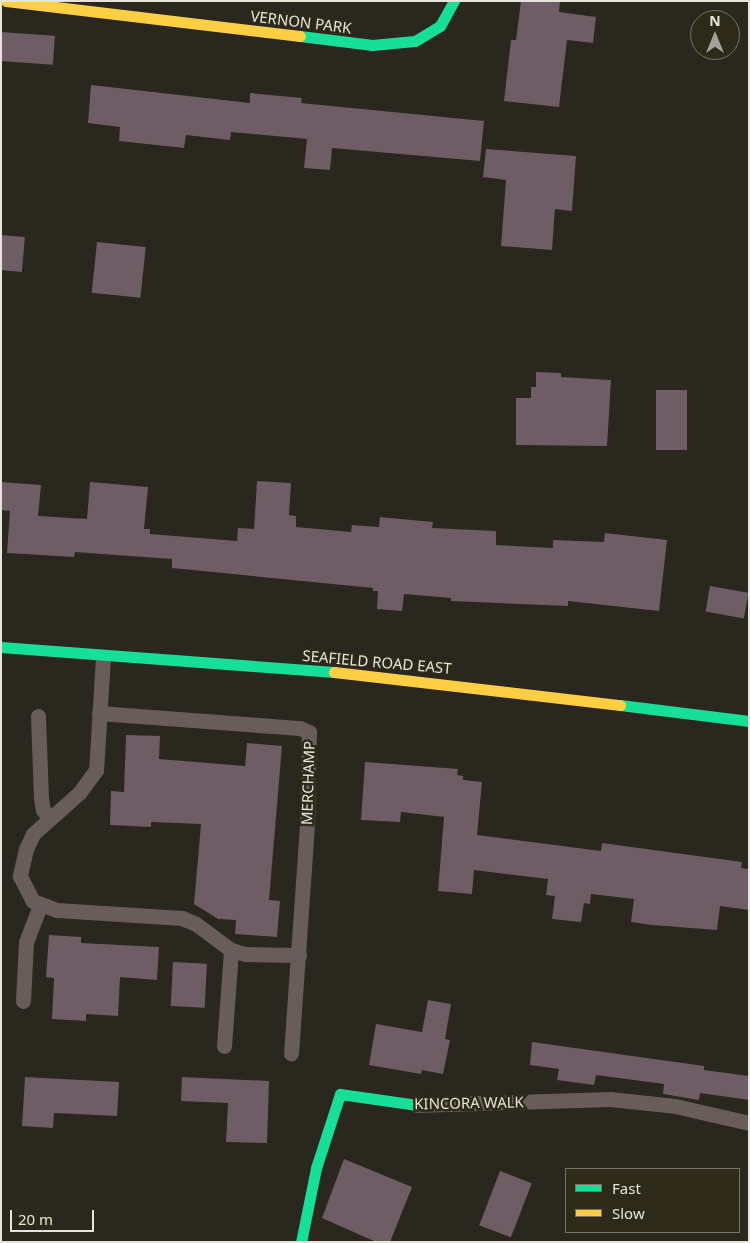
<!DOCTYPE html>
<style>
body{margin:0}
#map{position:relative;width:750px;height:1243px;overflow:hidden;background:#29271e;font-family:"Noto Sans",sans-serif}
div>[style]{position:absolute}
[style*='--x']{left:calc(var(--x)*1px);top:calc(var(--y)*1px);width:calc(var(--w)*1px);rotate:calc(var(--a)*1deg)}
.building>*{inset:0;background:#6e5d64;transform-origin:0 0}
.lane>*{height:15px;margin:-7.5px;padding:0 7.5px;transform-origin:7.5px;border-radius:7.5px;background:#685d5b}
.fast>*{height:11px;margin:-5.5px;padding:0 5.5px;transform-origin:5.5px;border-radius:5.5px;background:#16e098}
.slow>*{height:11px;margin:-5.5px;padding:0 5.5px;transform-origin:5.5px;border-radius:5.5px;background:#ffcf43}
span{translate:-50% -50%;white-space:nowrap;text-align:center;line-height:1.15;-webkit-text-stroke:5px #2d2a1a;paint-order:stroke}
.street-label{font-size:15px;color:#e6e4da}
.frame{position:absolute;inset:0;border:2px solid #e6e4da;pointer-events:none}
.legend{position:absolute;left:565px;top:1168px;width:175px;height:65px;box-sizing:border-box;background:#2d2a1a;border:1px solid #777467;margin:0;padding:6px 9px;list-style:none;font-size:15px;color:#e6e4da}
.legend li{display:flex;align-items:center;gap:10px;height:25px}
.legend b{width:25px;border:1px solid #777467}
.north{position:absolute;left:690px;top:10px;width:50px;height:50px;box-sizing:border-box;background:#2d2a1a;border:1px solid #777467;border-radius:50%;rotate:0deg;font-size:14px;font-weight:700;line-height:20px;text-align:center;color:#e6e4da}
.north::after{content:'';display:block;margin:auto;width:18px;height:22px;background:#a4a298;clip-path:polygon(50% 0,100% 100%,50% 72%,0 100%)}
.scale{position:absolute;left:10px;top:1210px;width:84px;height:22px;box-sizing:border-box;border:2px solid #e6e4da;border-top:0;padding-left:6px;font-size:15px;line-height:18px;white-space:nowrap;color:#e6e4da;-webkit-text-stroke:4px #2d2a1a;paint-order:stroke}
</style>
<div id="map">
<div class="building">
<i style="clip-path:polygon(521px 1px,560px 1px,559px 12px,596px 17px,593px 43px,567px 40px,559px 107px,504px 101px,511px 40px,516px 40px)"></i>
<i style="left:1px;top:32px;width:54px;height:29px;rotate:4deg"></i>
<i style="clip-path:polygon(91px 85px,250px 103px,250px 93px,302px 98px,301px 103px,484px 121px,480px 161px,332px 148px,330px 170px,304px 168px,307px 139px,231px 132px,230px 140px,186px 135px,184px 148px,119px 141px,120px 127px,88px 123px)"></i>
<i style="clip-path:polygon(486px 149px,576px 156px,572px 211px,555px 209px,552px 250px,501px 246px,506px 180px,483px 177px)"></i>
<i style="left:1px;top:235px;width:24px;height:35px;rotate:5deg"></i>
<i style="left:97px;top:242px;width:49px;height:51px;rotate:6deg"></i>
<i style="clip-path:polygon(536px 372px,561px 373px,561px 377px,611px 380px,607px 446px,516px 445px,516px 398px,531px 398px,531px 387px,536px 387px)"></i>
<i style="left:656px;top:390px;width:31px;height:60px"></i>
<i style="clip-path:polygon(257px 481px,291px 483px,289px 515px,296px 516px,296px 527px,351px 532px,352px 525px,379px 527px,380px 517px,433px 522px,432px 528px,496px 531px,496px 545px,553px 548px,553px 540px,604px 542px,605px 533px,667px 540px,659px 611px,568px 601px,568px 606px,451px 601px,451px 598px,404px 594px,402px 611px,377px 609px,378px 591px,373px 591px,373px 588px,172px 568px,172px 559px,75px 552px,74px 557px,7px 553px,10px 511px,1px 510px,1px 482px,41px 485px,38px 516px,87px 519px,90px 482px,148px 487px,144px 529px,150px 529px,150px 534px,237px 541px,238px 528px,254px 529px)"></i>
<i style="left:710px;top:586px;width:39px;height:26px;rotate:10deg"></i>
<i style="clip-path:polygon(126px 735px,160px 736px,159px 759px,245px 766px,247px 743px,282px 746px,269px 900px,280px 901px,277px 937px,235px 934px,236px 920px,218px 919px,194px 904px,201px 824px,151px 822px,151px 827px,110px 825px,111px 791px,124px 792px)"></i>
<i style="clip-path:polygon(365px 762px,458px 769px,457px 775px,463px 776px,463px 780px,482px 782px,477px 835px,601px 851px,602px 843px,742px 862px,741px 868px,749px 869px,749px 910px,720px 906px,717px 930px,652px 925px,631px 922px,634px 899px,591px 894px,590px 904px,584px 903px,581px 922px,552px 919px,555px 896px,546px 895px,548px 879px,474px 870px,472px 894px,438px 891px,444px 817px,401px 812px,400px 822px,361px 820px)"></i>
<i style="clip-path:polygon(49px 935px,81px 937px,81px 943px,159px 947px,157px 980px,120px 977px,118px 1016px,86px 1014px,86px 1021px,52px 1019px,54px 978px,46px 977px)"></i>
<i style="left:173px;top:962px;width:34px;height:44px;rotate:3deg"></i>
<i style="clip-path:polygon(428px 1000px,451px 1004px,445px 1039px,450px 1040px,443px 1074px,422px 1070px,421px 1074px,369px 1065px,376px 1024px,422px 1032px)"></i>
<i style="clip-path:polygon(532px 1042px,704px 1066px,704px 1070px,749px 1076px,749px 1100px,700px 1093px,699px 1100px,663px 1094px,664px 1084px,596px 1075px,594px 1085px,557px 1080px,559px 1069px,530px 1065px)"></i>
<i style="clip-path:polygon(25px 1077px,119px 1082px,117px 1116px,54px 1113px,53px 1128px,22px 1126px)"></i>
<i style="clip-path:polygon(182px 1077px,269px 1081px,267px 1143px,226px 1142px,228px 1103px,181px 1101px)"></i>
<i style="clip-path:polygon(344px 1159px,412px 1187px,390px 1242px,376px 1242px,322px 1218px)"></i>
<i style="left:500px;top:1171px;width:34px;height:58px;rotate:21deg"></i>
</div>
<div class="lane">
<i style="--x:103;--y:657;--w:113;--a:93.5"></i>
<i style="--x:96;--y:770;--w:29;--a:126"></i>
<i style="--x:79;--y:793;--w:62;--a:138.3"></i>
<i style="--x:33;--y:834;--w:17;--a:115"></i>
<i style="--x:26;--y:849;--w:28;--a:103"></i>
<i style="--x:20;--y:876;--w:28;--a:63"></i>
<i style="--x:33;--y:901;--w:26;--a:21"></i>
<i style="--x:57;--y:910;--w:125;--a:3.7"></i>
<i style="--x:182;--y:918;--w:15;--a:23"></i>
<i style="--x:196;--y:924;--w:44;--a:36.6"></i>
<i style="--x:231;--y:950;--w:15;--a:16"></i>
<i style="--x:245;--y:954;--w:54;--a:1.1"></i>
<i style="--x:99;--y:713;--w:202;--a:4.3"></i>
<i style="--x:300;--y:728;--w:10;--a:24"></i>
<i style="--x:309;--y:732;--w:93;--a:91.2"></i>
<i style="--x:307;--y:825;--w:229;--a:94"></i>
<i style="--x:38;--y:716;--w:82;--a:87.9"></i>
<i style="--x:41;--y:798;--w:12;--a:81"></i>
<i style="--x:43;--y:810;--w:11;--a:52"></i>
<i style="--x:23;--y:1001;--w:59;--a:-87.1"></i>
<i style="--x:26;--y:942;--w:39;--a:-69"></i>
<i style="--x:224;--y:1046;--w:96;--a:-85.8"></i>
<i style="--x:417;--y:1105;--w:193;--a:-1.8"></i>
<i style="--x:610;--y:1099;--w:65;--a:6.1"></i>
<i style="--x:675;--y:1106;--w:76;--a:12.9"></i>
</div>
<div class="fast">
<i style="--x:300;--y:36;--w:73;--a:7.1"></i>
<i style="--x:372;--y:45;--w:43;--a:-5.3"></i>
<i style="--x:415;--y:41;--w:29;--a:-31"></i>
<i style="--x:440;--y:26;--w:29;--a:-61"></i>
<i style="--x:1;--y:647;--w:334;--a:4.3"></i>
<i style="--x:620;--y:705;--w:130;--a:7.1"></i>
<i style="--x:301;--y:1242;--w:76;--a:-78.5"></i>
<i style="--x:316;--y:1168;--w:78;--a:-72"></i>
<i style="--x:340;--y:1094;--w:78;--a:8.1"></i>
</div>
<div class="slow">
<i style="--x:6;--y:1;--w:296;--a:6.8"></i>
<i style="--x:334;--y:672;--w:288;--a:6.6"></i>
</div>
<div class="street-label">
<span style="left:301px;top:22px;rotate:7deg">VERNON PARK</span>
<span style="left:377px;top:662px;rotate:5deg">SEAFIELD ROAD EAST</span>
<span style="left:308px;top:783px;rotate:-88deg">MERCHAMP</span>
<span style="left:469px;top:1103px;rotate:-1deg">KINCORA WALK</span>
</div>
<div class="frame"></div>
<ul class="legend">
<li><b style="height:6px;background:#16e098"></b>Fast</li>
<li><b style="height:6px;background:#ffcf43"></b>Slow</li>
</ul>
<div class="north">N</div>
<div class="scale">20 m</div>
</div>
